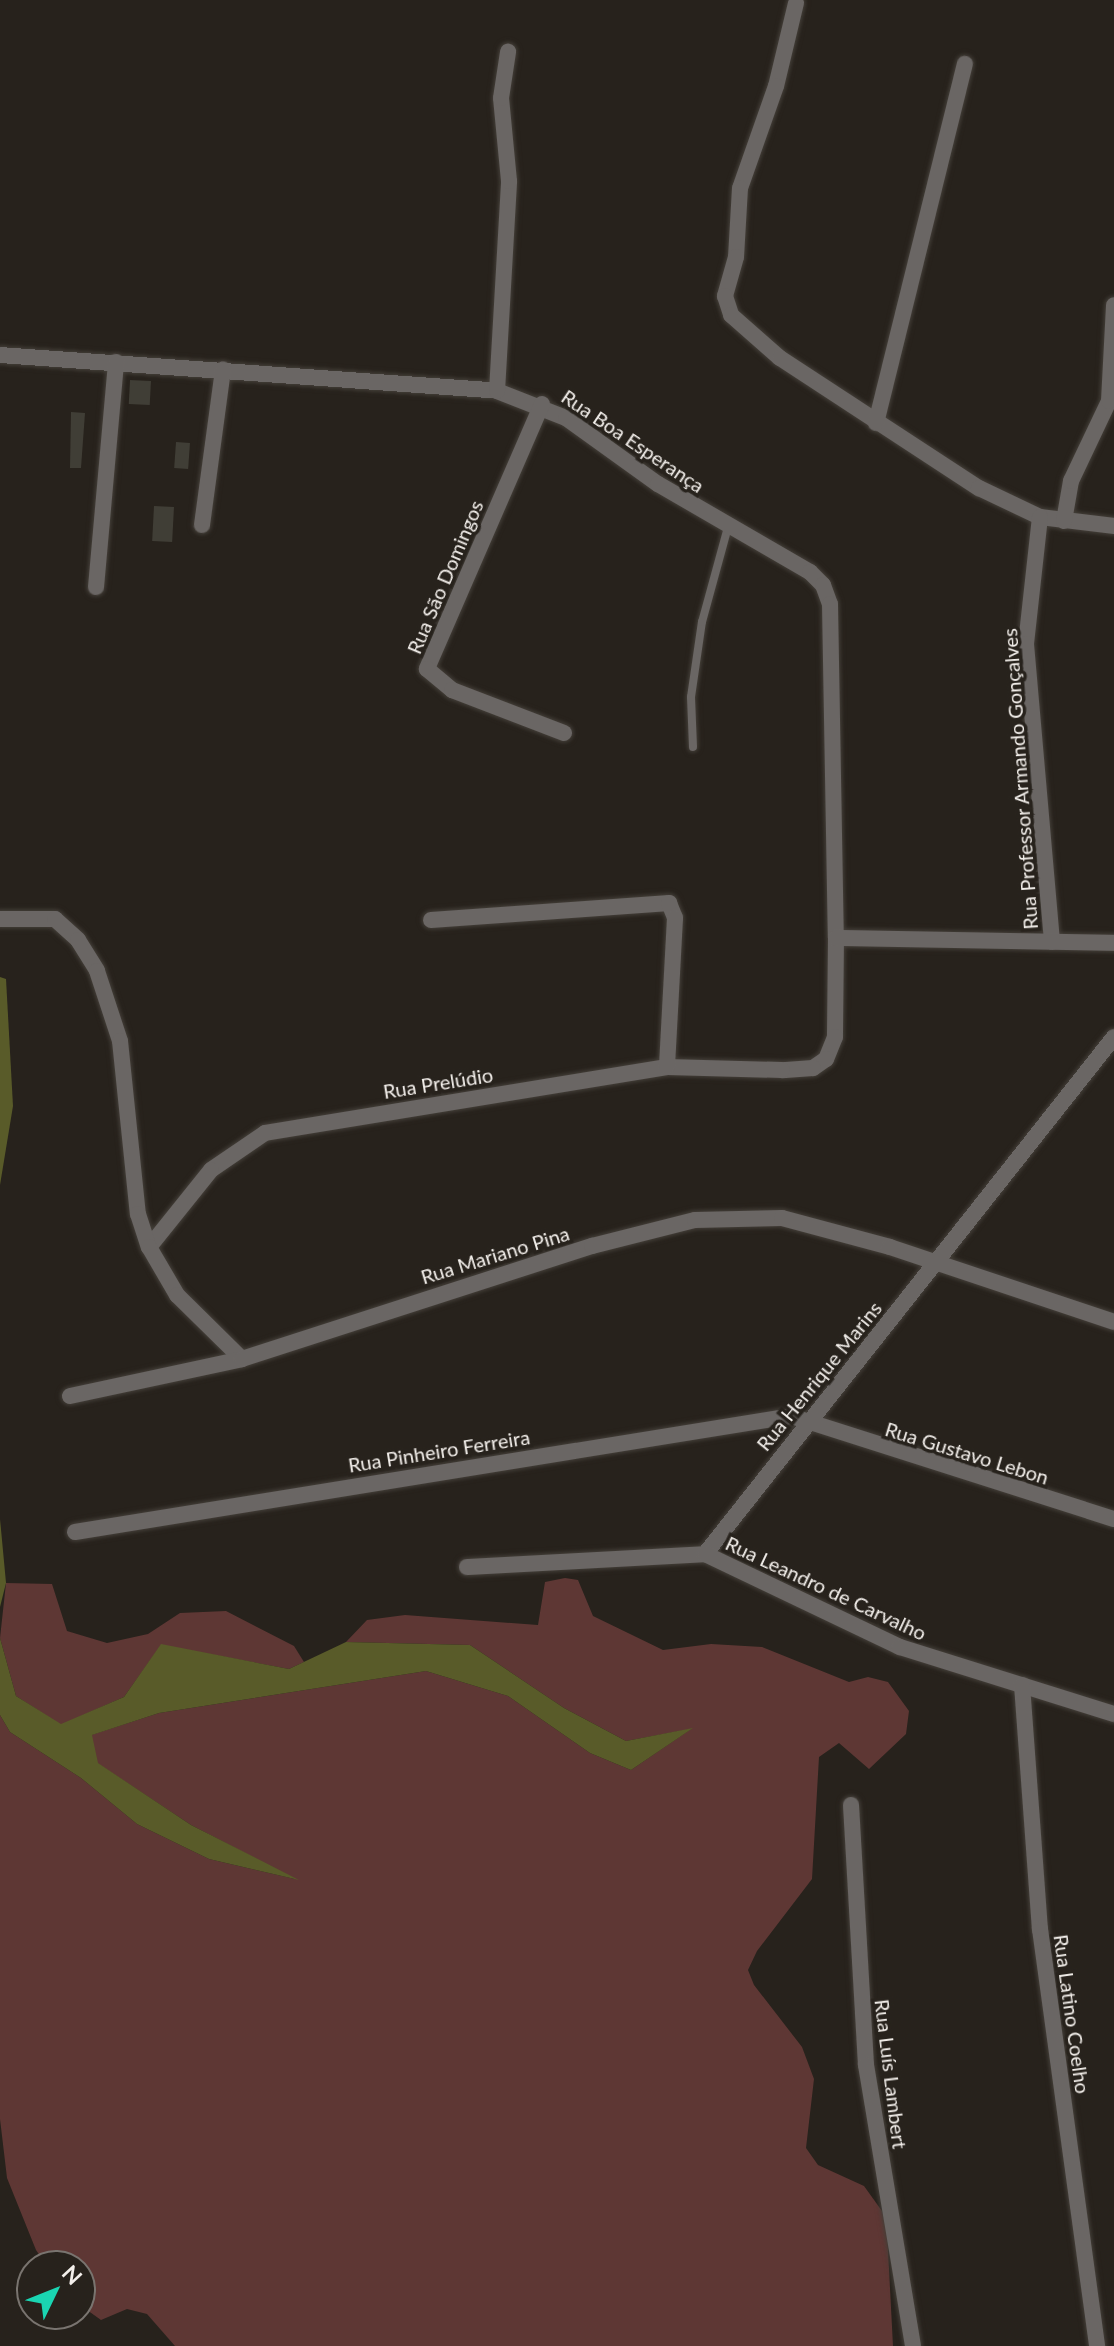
<!DOCTYPE html>
<meta charset="utf-8">
<style>
body{margin:0}
#map{position:relative;width:1114px;height:2346px;overflow:hidden;background:#27221c;font-family:Lato,sans-serif}
div>[style]{position:absolute}
[style*='--x']{left:calc(var(--x)*1px);top:calc(var(--y)*1px);width:calc(var(--w)*1px);rotate:calc(var(--a)*1deg)}
.green>*{inset:0;background:#5e3734}
.water>*{inset:0;background:#595b29}
.building>*{inset:0;background:#403e36;transform-origin:0 0}
.roads{filter:drop-shadow(0 0 2px #443f39) drop-shadow(0 0 2px #443f39)}
.service>*{height:8px;margin:-4px;padding:0 4px;transform-origin:4px;border-radius:4px;background:#6a6664}
.minor>*{height:16px;margin:-8px;padding:0 8px;transform-origin:8px;border-radius:8px;background:#6a6664}
span{translate:-50% -50%;white-space:nowrap;text-align:center;line-height:1.15;-webkit-text-stroke:7px #27221c;paint-order:stroke}
.street-label{font-size:20px;color:#f3efeb}
.north{position:absolute;left:16px;top:2250px;width:80px;height:80px;box-sizing:border-box;background:#27221c;border:2px solid #79746f;border-radius:50%;rotate:47deg;font-size:22px;font-weight:700;line-height:32px;text-align:center;color:#f3efeb}
.north::after{content:'';display:block;margin:auto;width:28px;height:36px;background:#1ad5b2;clip-path:polygon(50% 0,100% 100%,50% 72%,0 100%)}
</style>
<div id="map">
<div class="green">
<i style="clip-path:polygon(565px 1578px,578px 1580px,593px 1616px,663px 1650px,711px 1644px,762px 1647px,849px 1682px,868px 1677px,888px 1682px,909px 1711px,906px 1734px,869px 1769px,839px 1743px,819px 1757px,812px 1879px,757px 1951px,748px 1970px,754px 1985px,802px 2047px,814px 2079px,806px 2148px,818px 2165px,864px 2186px,882px 2211px,887px 2230px,893px 2346px,175px 2346px,147px 2314px,127px 2309px,101px 2320px,80px 2305px,80px 2266px,47px 2266px,36px 2250px,7px 2178px,0 2119px,0 1715px,10px 1732px,81px 1778px,137px 1824px,209px 1859px,295px 1879px,191px 1825px,97px 1763px,91px 1735px,159px 1713px,426px 1671px,508px 1696px,590px 1753px,631px 1770px,691px 1729px,626px 1741px,564px 1708px,470px 1645px,346px 1642px,367px 1620px,405px 1615px,538px 1625px,545px 1582px)"></i>
<i style="clip-path:polygon(6px 1583px,52px 1584px,67px 1631px,107px 1643px,148px 1634px,180px 1613px,226px 1611px,294px 1646px,304px 1662px,289px 1669px,161px 1645px,124px 1697px,61px 1725px,16px 1696px,0 1638px)"></i>
</div>
<div class="water">
<i style="clip-path:polygon(0 977px,6px 979px,13px 1106px,0 1185px)"></i>
<i style="clip-path:polygon(0 1519px,6px 1583px,0 1607px)"></i>
<i style="clip-path:polygon(0 1638px,16px 1696px,61px 1724px,124px 1697px,161px 1644px,289px 1669px,346px 1642px,470px 1645px,564px 1708px,626px 1741px,693px 1728px,631px 1770px,590px 1753px,508px 1696px,426px 1671px,159px 1713px,92px 1735px,98px 1763px,191px 1825px,299px 1880px,209px 1859px,137px 1824px,81px 1778px,10px 1732px,0 1715px)"></i>
</div>
<div class="building">
<i style="left:130px;top:380px;width:21px;height:24px;rotate:3deg"></i>
<i style="clip-path:polygon(71px 412px,85px 413px,81px 468px,70px 468px)"></i>
<i style="left:176px;top:442px;width:14px;height:26px;rotate:4deg"></i>
<i style="left:154px;top:506px;width:20px;height:35px;rotate:3deg"></i>
</div>
<div class="roads">
<div class="service">
<i style="--x:693;--y:747;--w:50;--a:-92.3"></i>
<i style="--x:691;--y:697;--w:76;--a:-81.7"></i>
<i style="--x:702;--y:622;--w:98;--a:-74.7"></i>
</div>
<div class="minor">
<i style="--x:796;--y:3;--w:85;--a:103.5"></i>
<i style="--x:776;--y:86;--w:108;--a:109.4"></i>
<i style="--x:740;--y:188;--w:69;--a:93.3"></i>
<i style="--x:736;--y:257;--w:41;--a:105.8"></i>
<i style="--x:725;--y:296;--w:20;--a:72"></i>
<i style="--x:731;--y:315;--w:65;--a:41.3"></i>
<i style="--x:780;--y:358;--w:238;--a:33.2"></i>
<i style="--x:979;--y:488;--w:68;--a:25.4"></i>
<i style="--x:1040;--y:517;--w:75;--a:6.9"></i>
<i style="--x:0;--y:355;--w:498;--a:4.1"></i>
<i style="--x:497;--y:391;--w:74;--a:21.4"></i>
<i style="--x:566;--y:418;--w:113;--a:35.7"></i>
<i style="--x:658;--y:484;--w:176;--a:30.1"></i>
<i style="--x:810;--y:572;--w:18;--a:45"></i>
<i style="--x:823;--y:585;--w:20;--a:70"></i>
<i style="--x:830;--y:604;--w:334;--a:89"></i>
<i style="--x:836;--y:938;--w:99;--a:90.6"></i>
<i style="--x:835;--y:1037;--w:24;--a:112"></i>
<i style="--x:826;--y:1059;--w:16;--a:145"></i>
<i style="--x:813;--y:1068;--w:31;--a:176"></i>
<i style="--x:782;--y:1070;--w:115;--a:-178.5"></i>
<i style="--x:667;--y:1067;--w:407;--a:170.7"></i>
<i style="--x:265;--y:1133;--w:65;--a:145.6"></i>
<i style="--x:211;--y:1170;--w:99;--a:128.8"></i>
<i style="--x:497;--y:391;--w:210;--a:-86.7"></i>
<i style="--x:509;--y:181;--w:83;--a:-95.5"></i>
<i style="--x:501;--y:98;--w:47;--a:-81.3"></i>
<i style="--x:542;--y:404;--w:289;--a:113.5"></i>
<i style="--x:427;--y:669;--w:33;--a:40"></i>
<i style="--x:452;--y:690;--w:120;--a:21"></i>
<i style="--x:876;--y:423;--w:370;--a:-76.1"></i>
<i style="--x:1040;--y:517;--w:128;--a:96.3"></i>
<i style="--x:1026;--y:644;--w:299;--a:85"></i>
<i style="--x:1064;--y:521;--w:41;--a:-80.1"></i>
<i style="--x:1071;--y:481;--w:89;--a:-64.6"></i>
<i style="--x:1109;--y:401;--w:96;--a:-87"></i>
<i style="--x:202;--y:525;--w:157;--a:-82.3"></i>
<i style="--x:96;--y:587;--w:226;--a:-84.9"></i>
<i style="--x:0;--y:919;--w:55;--a:0"></i>
<i style="--x:55;--y:919;--w:31;--a:42"></i>
<i style="--x:78;--y:940;--w:36;--a:58"></i>
<i style="--x:97;--y:971;--w:74;--a:71.8"></i>
<i style="--x:120;--y:1041;--w:174;--a:84.1"></i>
<i style="--x:138;--y:1214;--w:35;--a:72"></i>
<i style="--x:149;--y:1247;--w:56;--a:59.7"></i>
<i style="--x:177;--y:1295;--w:91;--a:44.6"></i>
<i style="--x:431;--y:920;--w:239;--a:-4.1"></i>
<i style="--x:669;--y:903;--w:16;--a:68"></i>
<i style="--x:675;--y:918;--w:149;--a:93.1"></i>
<i style="--x:836;--y:938;--w:278;--a:1"></i>
<i style="--x:70;--y:1396;--w:176;--a:-12.1"></i>
<i style="--x:242;--y:1359;--w:368;--a:-17.9"></i>
<i style="--x:592;--y:1246;--w:106;--a:-14.2"></i>
<i style="--x:695;--y:1220;--w:87;--a:-1.3"></i>
<i style="--x:782;--y:1218;--w:112;--a:15"></i>
<i style="--x:890;--y:1247;--w:236;--a:18.5"></i>
<i style="--x:75;--y:1532;--w:725;--a:-9.2"></i>
<i style="--x:791;--y:1416;--w:339;--a:17.7"></i>
<i style="--x:705;--y:1554;--w:659;--a:-51.65"></i>
<i style="--x:467;--y:1567;--w:238;--a:-3.1"></i>
<i style="--x:705;--y:1554;--w:216;--a:25.5"></i>
<i style="--x:900;--y:1647;--w:224;--a:17.4"></i>
<i style="--x:1022;--y:1685;--w:245;--a:85.8"></i>
<i style="--x:1040;--y:1929;--w:421;--a:82.2"></i>
<i style="--x:851;--y:1805;--w:260;--a:86.7"></i>
<i style="--x:866;--y:2065;--w:285;--a:80.5"></i>
</div>
</div>
<div class="street-label">
<span style="left:633px;top:441px;rotate:34deg">Rua Boa Esperança</span>
<span style="left:445px;top:577px;rotate:-67deg">Rua São Domingos</span>
<span style="left:1020px;top:779px;rotate:-94deg">Rua Professor Armando Gonçalves</span>
<span style="left:438px;top:1083px;rotate:-9deg">Rua Prelúdio</span>
<span style="left:495px;top:1255px;rotate:-17deg">Rua Mariano Pina</span>
<span style="left:819px;top:1376px;rotate:-51deg">Rua Henrique Marins</span>
<span style="left:439px;top:1451px;rotate:-9deg">Rua Pinheiro Ferreira</span>
<span style="left:967px;top:1453px;rotate:17deg">Rua Gustavo Lebon</span>
<span style="left:826px;top:1588px;rotate:25deg">Rua Leandro de Carvalho</span>
<span style="left:1072px;top:2014px;rotate:82deg">Rua Latino Coelho</span>
<span style="left:891px;top:2074px;rotate:83deg">Rua Luís Lambert</span>
</div>
<div class="north">N</div>
</div>
